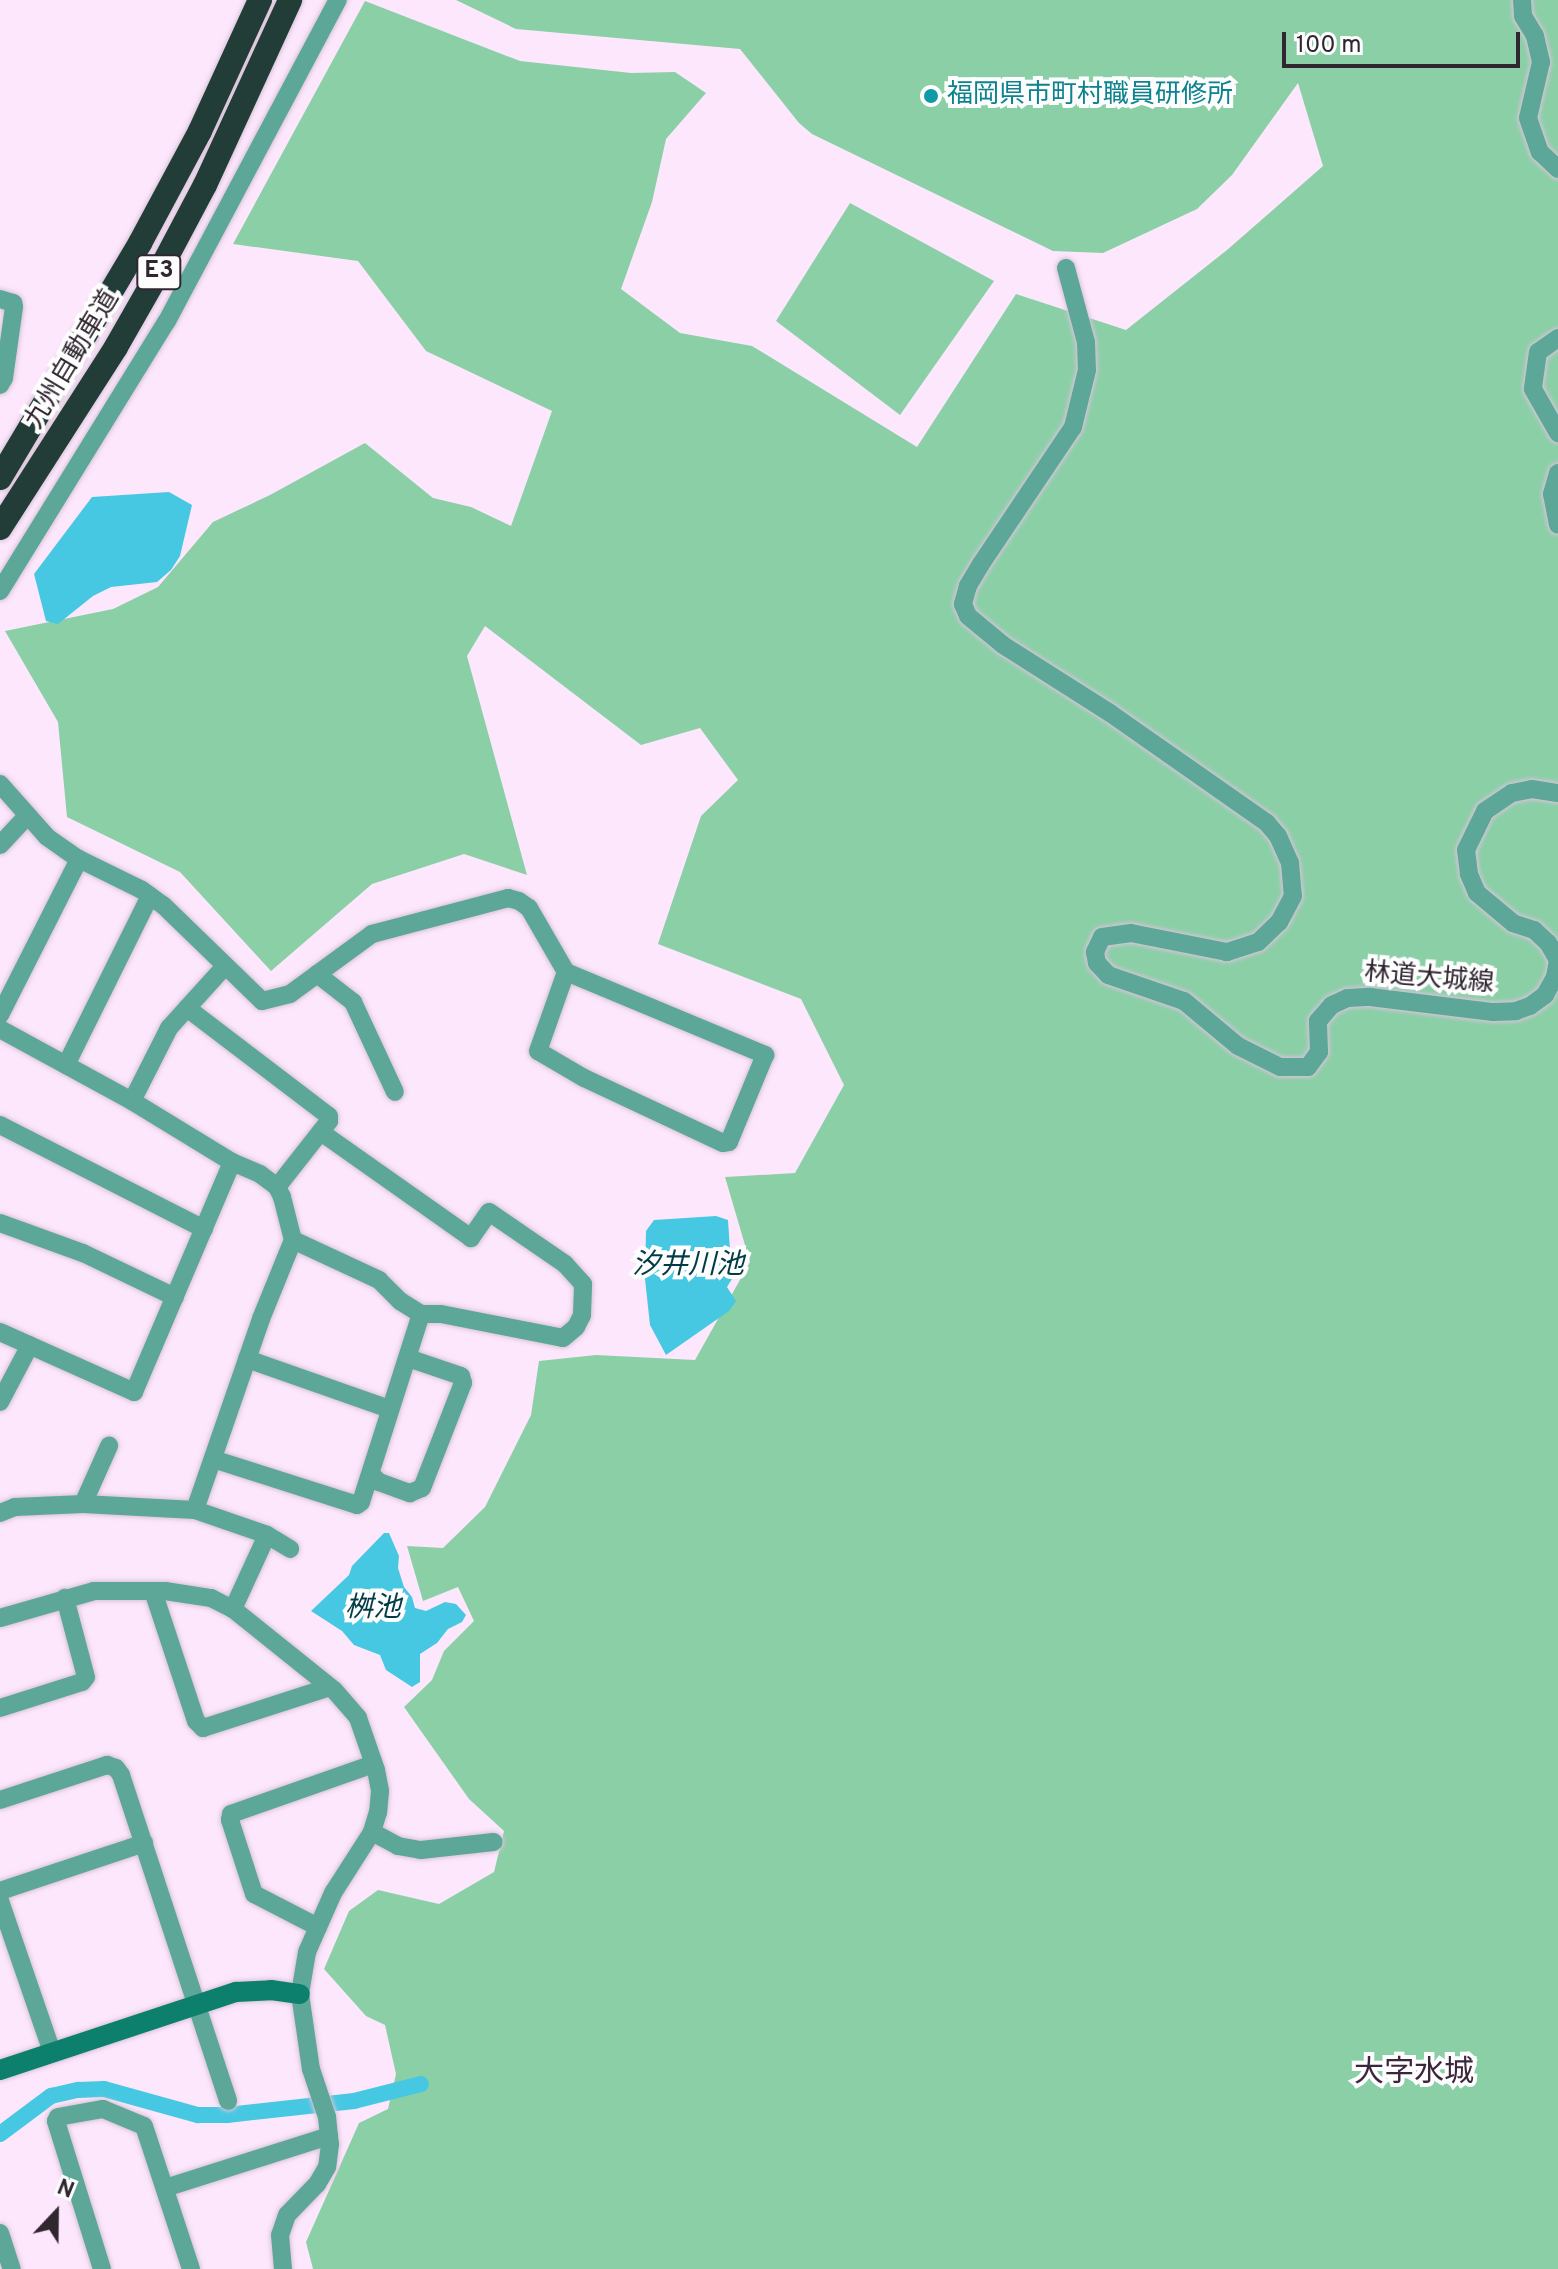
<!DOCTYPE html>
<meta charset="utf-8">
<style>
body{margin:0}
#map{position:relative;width:1558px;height:2269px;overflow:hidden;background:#fde7fd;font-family:Overpass,"Noto Sans JP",sans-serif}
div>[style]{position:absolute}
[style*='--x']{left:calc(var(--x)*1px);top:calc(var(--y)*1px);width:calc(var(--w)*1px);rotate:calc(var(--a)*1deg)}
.green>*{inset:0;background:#8bcfa7}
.water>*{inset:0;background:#46c8e3}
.canal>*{height:16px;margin:-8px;padding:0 8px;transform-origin:8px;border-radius:8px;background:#46c8e3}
.roads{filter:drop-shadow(0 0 2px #d8c4d8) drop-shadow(0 0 2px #d8c4d8)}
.street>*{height:18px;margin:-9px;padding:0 9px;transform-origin:9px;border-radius:9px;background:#5ca797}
.secondary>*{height:20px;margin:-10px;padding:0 10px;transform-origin:10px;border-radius:10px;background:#0c7f6d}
.highway>*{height:24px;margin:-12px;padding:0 12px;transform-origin:12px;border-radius:12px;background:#223d37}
.dots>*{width:22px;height:22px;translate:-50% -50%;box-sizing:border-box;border:4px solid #fdfdfd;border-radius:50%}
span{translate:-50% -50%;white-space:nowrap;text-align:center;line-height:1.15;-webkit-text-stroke:8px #fdfdfd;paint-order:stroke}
.shield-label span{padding:2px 6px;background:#fdfdfd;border:2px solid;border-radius:6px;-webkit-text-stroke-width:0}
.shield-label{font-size:24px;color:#302630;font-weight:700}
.culture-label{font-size:26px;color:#0d838f}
.left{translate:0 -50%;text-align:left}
.street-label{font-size:26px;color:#302630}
.water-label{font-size:28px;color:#003b46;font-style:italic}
.quarter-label{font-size:30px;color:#3b273c}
.north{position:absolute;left:16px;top:2173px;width:80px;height:80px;-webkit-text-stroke:6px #fdfdfd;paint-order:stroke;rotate:22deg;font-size:22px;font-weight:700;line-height:32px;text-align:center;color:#302630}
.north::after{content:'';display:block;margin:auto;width:28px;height:36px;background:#302630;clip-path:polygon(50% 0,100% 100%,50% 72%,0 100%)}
.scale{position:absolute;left:1282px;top:32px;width:238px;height:36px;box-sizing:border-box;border:4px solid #302630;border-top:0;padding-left:10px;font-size:24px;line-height:28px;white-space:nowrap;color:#302630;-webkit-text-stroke:6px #fdfdfd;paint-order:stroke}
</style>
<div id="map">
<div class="green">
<i style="clip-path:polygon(456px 0,1558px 0,1558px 2269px,313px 2269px,306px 2242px,359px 2123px,388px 2109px,396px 2074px,385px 2025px,366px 2016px,324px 1969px,349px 1911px,378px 1890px,439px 1904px,494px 1872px,504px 1831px,469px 1799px,404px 1707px,432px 1680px,444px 1651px,474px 1621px,458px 1587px,423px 1601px,407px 1546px,443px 1548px,485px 1507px,531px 1415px,539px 1361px,596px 1355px,695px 1360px,750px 1262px,725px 1177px,795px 1173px,844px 1085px,801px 999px,658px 944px,701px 816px,738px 780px,700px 728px,641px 745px,485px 626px,467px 656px,527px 875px,464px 854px,372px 884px,271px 971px,180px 872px,67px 817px,58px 722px,5px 631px,113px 609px,158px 587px,213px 522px,270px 495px,365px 443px,433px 498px,471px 507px,511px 526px,552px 411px,426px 351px,358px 261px,233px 244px,365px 1px,520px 61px,631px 73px,675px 72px,706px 93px,666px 139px,652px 202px,621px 289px,680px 333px,752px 346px,917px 447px,1016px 294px,1126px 330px,1227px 250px,1323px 166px,1298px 83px,1232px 175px,1197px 209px,1103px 253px,1053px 251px,812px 134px,799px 123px,740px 49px,516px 29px)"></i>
<i style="clip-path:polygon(850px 203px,994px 281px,900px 415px,776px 321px)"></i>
</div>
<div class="water">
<i style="clip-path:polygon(169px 492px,192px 505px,180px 556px,171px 570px,157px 582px,111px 587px,93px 596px,58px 624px,46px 621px,34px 574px,92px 497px)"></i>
<i style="clip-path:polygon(716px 1216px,728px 1220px,732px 1279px,727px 1287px,736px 1301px,729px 1311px,666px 1355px,650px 1325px,645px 1279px,646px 1231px,654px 1220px)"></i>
<i style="clip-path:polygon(384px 1533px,389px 1533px,399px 1556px,398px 1568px,404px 1587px,412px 1597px,415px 1608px,426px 1611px,445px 1602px,456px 1604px,466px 1615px,462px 1622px,448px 1629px,437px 1643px,420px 1654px,420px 1682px,412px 1687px,386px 1670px,380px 1655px,354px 1645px,342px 1631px,311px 1611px,349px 1575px,352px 1566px)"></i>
</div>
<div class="canal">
<i style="--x:0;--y:2134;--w:64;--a:-36.7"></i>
<i style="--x:51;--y:2096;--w:28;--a:-13"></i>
<i style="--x:78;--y:2090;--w:26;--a:-2"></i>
<i style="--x:104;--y:2089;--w:98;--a:15.5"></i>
<i style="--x:198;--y:2115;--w:29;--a:0"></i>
<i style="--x:227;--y:2115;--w:128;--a:-6.3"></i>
<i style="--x:354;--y:2101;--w:69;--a:-14.2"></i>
</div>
<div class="roads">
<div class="street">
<i style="--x:1522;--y:0;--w:16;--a:86"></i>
<i style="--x:1523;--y:16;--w:23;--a:59"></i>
<i style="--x:1535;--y:36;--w:27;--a:77"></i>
<i style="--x:1541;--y:62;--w:57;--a:103.1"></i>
<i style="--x:1528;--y:118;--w:36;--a:71"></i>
<i style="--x:1540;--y:152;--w:25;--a:43"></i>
<i style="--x:1066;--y:268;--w:77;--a:74.9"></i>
<i style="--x:1086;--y:342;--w:28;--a:88"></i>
<i style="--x:1087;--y:370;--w:59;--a:103.8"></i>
<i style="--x:1073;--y:427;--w:165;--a:123.9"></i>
<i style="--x:981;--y:564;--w:26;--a:121"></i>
<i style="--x:968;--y:586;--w:19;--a:106"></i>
<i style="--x:963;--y:604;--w:13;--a:67"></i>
<i style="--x:968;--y:616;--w:45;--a:39.6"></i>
<i style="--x:1003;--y:645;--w:127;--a:32.4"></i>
<i style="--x:1110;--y:713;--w:192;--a:35"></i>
<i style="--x:1267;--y:823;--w:17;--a:50"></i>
<i style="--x:1278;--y:836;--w:30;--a:66"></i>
<i style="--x:1290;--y:863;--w:33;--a:85"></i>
<i style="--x:1293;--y:896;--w:30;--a:118"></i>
<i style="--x:1279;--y:922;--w:29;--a:136"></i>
<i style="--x:1258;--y:942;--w:33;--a:162"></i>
<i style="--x:1227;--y:952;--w:98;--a:-168.8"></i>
<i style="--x:1131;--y:933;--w:29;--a:172"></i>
<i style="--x:1102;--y:937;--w:17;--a:115"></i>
<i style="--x:1095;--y:952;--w:11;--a:80"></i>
<i style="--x:1097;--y:963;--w:16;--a:47"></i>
<i style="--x:1108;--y:975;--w:80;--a:18.9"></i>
<i style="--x:1184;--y:1001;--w:70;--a:39.8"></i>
<i style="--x:1238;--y:1046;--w:47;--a:26.6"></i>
<i style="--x:1280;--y:1067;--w:28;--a:0"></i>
<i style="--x:1308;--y:1067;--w:19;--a:-54"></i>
<i style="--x:1319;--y:1052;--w:31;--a:-92"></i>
<i style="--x:1318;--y:1021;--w:21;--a:-49"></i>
<i style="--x:1332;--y:1005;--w:17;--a:-24"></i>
<i style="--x:1348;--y:998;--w:22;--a:-3"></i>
<i style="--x:1370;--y:997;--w:124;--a:7"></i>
<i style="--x:1493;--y:1012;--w:23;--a:-2"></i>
<i style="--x:1516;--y:1011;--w:15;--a:-20"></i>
<i style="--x:1530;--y:1006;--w:19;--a:-36"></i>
<i style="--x:1545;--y:995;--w:21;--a:-61"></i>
<i style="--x:1555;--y:977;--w:17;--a:-80"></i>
<i style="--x:1558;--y:960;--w:20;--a:-120"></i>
<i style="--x:1548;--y:943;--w:19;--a:-137"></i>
<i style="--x:1534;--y:930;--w:22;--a:-162"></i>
<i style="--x:1513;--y:923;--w:47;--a:-140.2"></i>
<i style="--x:1477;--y:893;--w:21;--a:-113"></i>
<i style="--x:1469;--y:874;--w:24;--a:-97"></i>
<i style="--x:1466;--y:850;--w:43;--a:-64"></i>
<i style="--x:1485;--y:811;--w:32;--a:-34"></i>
<i style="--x:1512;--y:793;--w:20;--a:-11"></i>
<i style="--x:1532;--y:789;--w:26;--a:9"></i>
<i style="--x:0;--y:299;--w:14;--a:17"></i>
<i style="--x:13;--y:303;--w:4;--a:76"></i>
<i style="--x:14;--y:307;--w:72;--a:98"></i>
<i style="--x:4;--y:378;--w:8;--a:120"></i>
<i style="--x:1558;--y:338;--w:24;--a:145"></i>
<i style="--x:1538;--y:352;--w:37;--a:98"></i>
<i style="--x:1533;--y:389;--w:51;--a:60.4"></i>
<i style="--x:1558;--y:473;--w:22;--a:106"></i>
<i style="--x:1552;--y:494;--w:31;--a:79"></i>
<i style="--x:0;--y:591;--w:317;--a:-58.3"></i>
<i style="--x:167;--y:321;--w:364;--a:-62"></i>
<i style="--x:0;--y:784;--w:71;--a:48.4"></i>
<i style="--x:47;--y:837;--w:39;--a:35"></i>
<i style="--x:79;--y:859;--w:70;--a:26.2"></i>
<i style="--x:142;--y:890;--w:26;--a:36"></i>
<i style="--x:163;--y:905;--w:138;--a:44.1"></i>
<i style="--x:262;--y:1001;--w:29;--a:-14"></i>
<i style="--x:290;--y:994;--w:102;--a:-36.2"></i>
<i style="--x:372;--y:934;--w:141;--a:-14.8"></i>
<i style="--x:508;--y:898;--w:11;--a:15"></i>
<i style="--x:519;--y:901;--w:12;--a:35"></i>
<i style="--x:529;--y:908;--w:74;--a:60"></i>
<i style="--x:566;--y:972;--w:216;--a:22.6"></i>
<i style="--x:765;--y:1055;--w:94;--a:112.5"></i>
<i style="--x:729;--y:1142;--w:6;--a:171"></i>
<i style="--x:723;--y:1143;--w:153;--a:-154.9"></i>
<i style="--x:584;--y:1078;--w:53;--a:-149.6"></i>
<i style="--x:538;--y:1051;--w:84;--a:-70.5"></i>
<i style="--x:0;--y:845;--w:40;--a:-47"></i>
<i style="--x:317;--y:974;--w:46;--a:37.9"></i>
<i style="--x:353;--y:1002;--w:99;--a:65"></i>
<i style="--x:187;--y:1008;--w:178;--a:37.3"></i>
<i style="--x:329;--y:1116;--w:5;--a:90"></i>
<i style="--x:329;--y:1121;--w:84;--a:128.2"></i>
<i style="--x:0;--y:1015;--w:175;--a:-63.1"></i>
<i style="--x:0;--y:1029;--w:150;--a:28.6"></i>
<i style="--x:132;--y:1101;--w:117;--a:31.4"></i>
<i style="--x:232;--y:1162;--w:30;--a:23"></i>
<i style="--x:260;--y:1174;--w:21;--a:37"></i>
<i style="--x:277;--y:1187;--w:11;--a:63"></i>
<i style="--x:282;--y:1197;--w:44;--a:75.7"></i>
<i style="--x:293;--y:1240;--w:85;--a:112.1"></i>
<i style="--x:261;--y:1319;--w:202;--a:109.1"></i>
<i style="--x:66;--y:1065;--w:189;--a:-63.6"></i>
<i style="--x:132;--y:1101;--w:82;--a:-63.1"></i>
<i style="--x:169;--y:1028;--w:84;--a:-47.9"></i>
<i style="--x:0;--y:1125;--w:229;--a:27"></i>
<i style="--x:0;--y:1223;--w:88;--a:19.9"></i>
<i style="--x:83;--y:1253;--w:102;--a:25.6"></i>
<i style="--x:293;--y:1240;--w:95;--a:24.9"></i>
<i style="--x:379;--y:1280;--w:30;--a:45"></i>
<i style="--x:400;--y:1301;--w:25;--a:32"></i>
<i style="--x:421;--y:1314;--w:20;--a:0"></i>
<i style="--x:441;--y:1314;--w:124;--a:11.1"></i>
<i style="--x:563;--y:1338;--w:17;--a:-40"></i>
<i style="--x:576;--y:1327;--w:13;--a:-63"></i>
<i style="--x:582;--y:1315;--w:31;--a:-88"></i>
<i style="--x:583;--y:1284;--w:27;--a:-132"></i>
<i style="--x:565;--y:1264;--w:92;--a:-145.6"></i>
<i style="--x:489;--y:1212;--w:32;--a:125"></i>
<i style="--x:471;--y:1238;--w:184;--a:-144.8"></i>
<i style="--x:0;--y:1332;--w:147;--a:24.1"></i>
<i style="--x:134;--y:1392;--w:250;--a:-66.9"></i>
<i style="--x:247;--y:1359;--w:151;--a:19.3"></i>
<i style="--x:0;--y:1402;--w:64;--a:-62.2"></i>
<i style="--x:213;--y:1459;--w:151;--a:17.7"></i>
<i style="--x:357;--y:1505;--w:5;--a:-37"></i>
<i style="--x:361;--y:1502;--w:197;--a:-72.3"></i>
<i style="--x:371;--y:1474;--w:11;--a:45"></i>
<i style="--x:379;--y:1482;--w:33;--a:20"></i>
<i style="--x:410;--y:1493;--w:13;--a:-23"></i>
<i style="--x:422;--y:1488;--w:113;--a:-68.7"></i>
<i style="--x:463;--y:1383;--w:7;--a:-106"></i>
<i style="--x:461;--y:1376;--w:56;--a:-161.2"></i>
<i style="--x:83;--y:1504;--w:64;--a:-65.9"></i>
<i style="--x:0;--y:1513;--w:16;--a:-22"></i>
<i style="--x:15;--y:1507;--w:68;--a:-2.5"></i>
<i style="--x:83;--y:1504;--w:112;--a:3.1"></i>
<i style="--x:195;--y:1510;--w:76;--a:19.1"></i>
<i style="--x:267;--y:1535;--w:27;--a:31"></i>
<i style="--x:153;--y:1591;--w:137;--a:71.7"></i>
<i style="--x:196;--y:1721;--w:10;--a:45"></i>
<i style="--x:203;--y:1728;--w:133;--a:-17.9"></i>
<i style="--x:233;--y:1609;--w:81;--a:-65.3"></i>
<i style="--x:0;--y:1618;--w:98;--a:-16"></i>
<i style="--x:94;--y:1591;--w:71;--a:0"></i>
<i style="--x:165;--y:1591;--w:47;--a:8.7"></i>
<i style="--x:211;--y:1598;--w:25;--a:27"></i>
<i style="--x:233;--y:1609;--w:129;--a:38.7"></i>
<i style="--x:334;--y:1690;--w:37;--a:49"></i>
<i style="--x:358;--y:1718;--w:55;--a:70.9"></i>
<i style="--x:376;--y:1770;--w:21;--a:79"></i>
<i style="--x:380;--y:1791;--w:21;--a:95"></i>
<i style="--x:378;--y:1812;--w:21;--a:107"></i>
<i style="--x:372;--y:1832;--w:72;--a:122.6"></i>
<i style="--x:333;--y:1893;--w:64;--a:113.8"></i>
<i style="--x:307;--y:1952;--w:43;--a:99.5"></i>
<i style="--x:300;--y:1994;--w:76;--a:81.7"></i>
<i style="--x:311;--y:2069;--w:51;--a:71.6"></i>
<i style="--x:327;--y:2117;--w:27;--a:84"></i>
<i style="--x:330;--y:2144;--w:23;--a:97"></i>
<i style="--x:327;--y:2167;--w:20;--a:120"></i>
<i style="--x:317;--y:2184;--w:43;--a:134.1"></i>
<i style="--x:287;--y:2215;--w:21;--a:109"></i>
<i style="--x:280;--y:2235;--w:34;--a:85"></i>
<i style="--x:0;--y:1708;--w:86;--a:-17.6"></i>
<i style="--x:82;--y:1682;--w:6;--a:-51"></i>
<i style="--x:86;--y:1677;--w:82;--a:-104.9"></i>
<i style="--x:0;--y:1800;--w:113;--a:-18.1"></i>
<i style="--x:107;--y:1765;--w:9;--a:18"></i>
<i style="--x:116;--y:1768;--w:9;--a:54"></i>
<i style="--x:121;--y:1775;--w:343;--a:71.8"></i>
<i style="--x:372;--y:1832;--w:30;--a:28"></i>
<i style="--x:398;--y:1846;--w:23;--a:10"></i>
<i style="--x:421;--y:1850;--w:73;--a:-6.3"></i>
<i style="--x:0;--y:1891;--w:152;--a:-18.4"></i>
<i style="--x:0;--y:1901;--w:160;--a:71"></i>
<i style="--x:318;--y:1927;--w:72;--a:-152.7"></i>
<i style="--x:254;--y:1894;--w:78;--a:-108"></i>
<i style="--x:230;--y:1820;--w:6;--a:-81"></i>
<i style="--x:231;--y:1814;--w:151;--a:-19.3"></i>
<i style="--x:165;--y:2188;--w:172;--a:-17.6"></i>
<i style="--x:0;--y:2233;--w:38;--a:72"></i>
<i style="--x:102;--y:2269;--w:155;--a:-107.3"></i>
<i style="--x:56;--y:2121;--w:4;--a:-63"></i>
<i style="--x:58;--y:2117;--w:46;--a:-10.1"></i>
<i style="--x:103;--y:2109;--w:44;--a:22.5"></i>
<i style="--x:144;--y:2126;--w:151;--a:71.8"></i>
</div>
<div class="secondary">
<i style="--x:0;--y:2070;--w:249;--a:-18.3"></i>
<i style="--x:236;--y:1992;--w:35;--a:-3"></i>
<i style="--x:271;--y:1990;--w:29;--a:8"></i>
</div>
<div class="highway">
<i style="--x:0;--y:478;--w:274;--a:-59.2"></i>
<i style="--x:140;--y:243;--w:127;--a:-61.8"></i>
<i style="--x:200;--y:131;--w:144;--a:-65.4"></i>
<i style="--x:0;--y:528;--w:215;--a:-57.3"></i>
<i style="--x:116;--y:347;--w:91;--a:-60.3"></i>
<i style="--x:161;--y:268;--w:94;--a:-62.1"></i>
<i style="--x:205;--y:185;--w:204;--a:-65.3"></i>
</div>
</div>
<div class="dots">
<i style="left:931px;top:96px;background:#0f9aa8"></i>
</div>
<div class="shield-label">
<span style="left:159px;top:272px">E3</span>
</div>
<div class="culture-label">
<span class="left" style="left:947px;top:96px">福岡県市町村職員研修所</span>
</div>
<div class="street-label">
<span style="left:73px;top:360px;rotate:-59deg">九州自動車道</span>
<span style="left:1429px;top:979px;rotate:5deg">林道大城線</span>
</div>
<div class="water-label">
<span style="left:688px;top:1266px">汐井川池</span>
<span style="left:373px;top:1609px">桝池</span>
</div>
<div class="quarter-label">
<span style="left:1414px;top:2074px">大字水城</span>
</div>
<div class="north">N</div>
<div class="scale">100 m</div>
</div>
